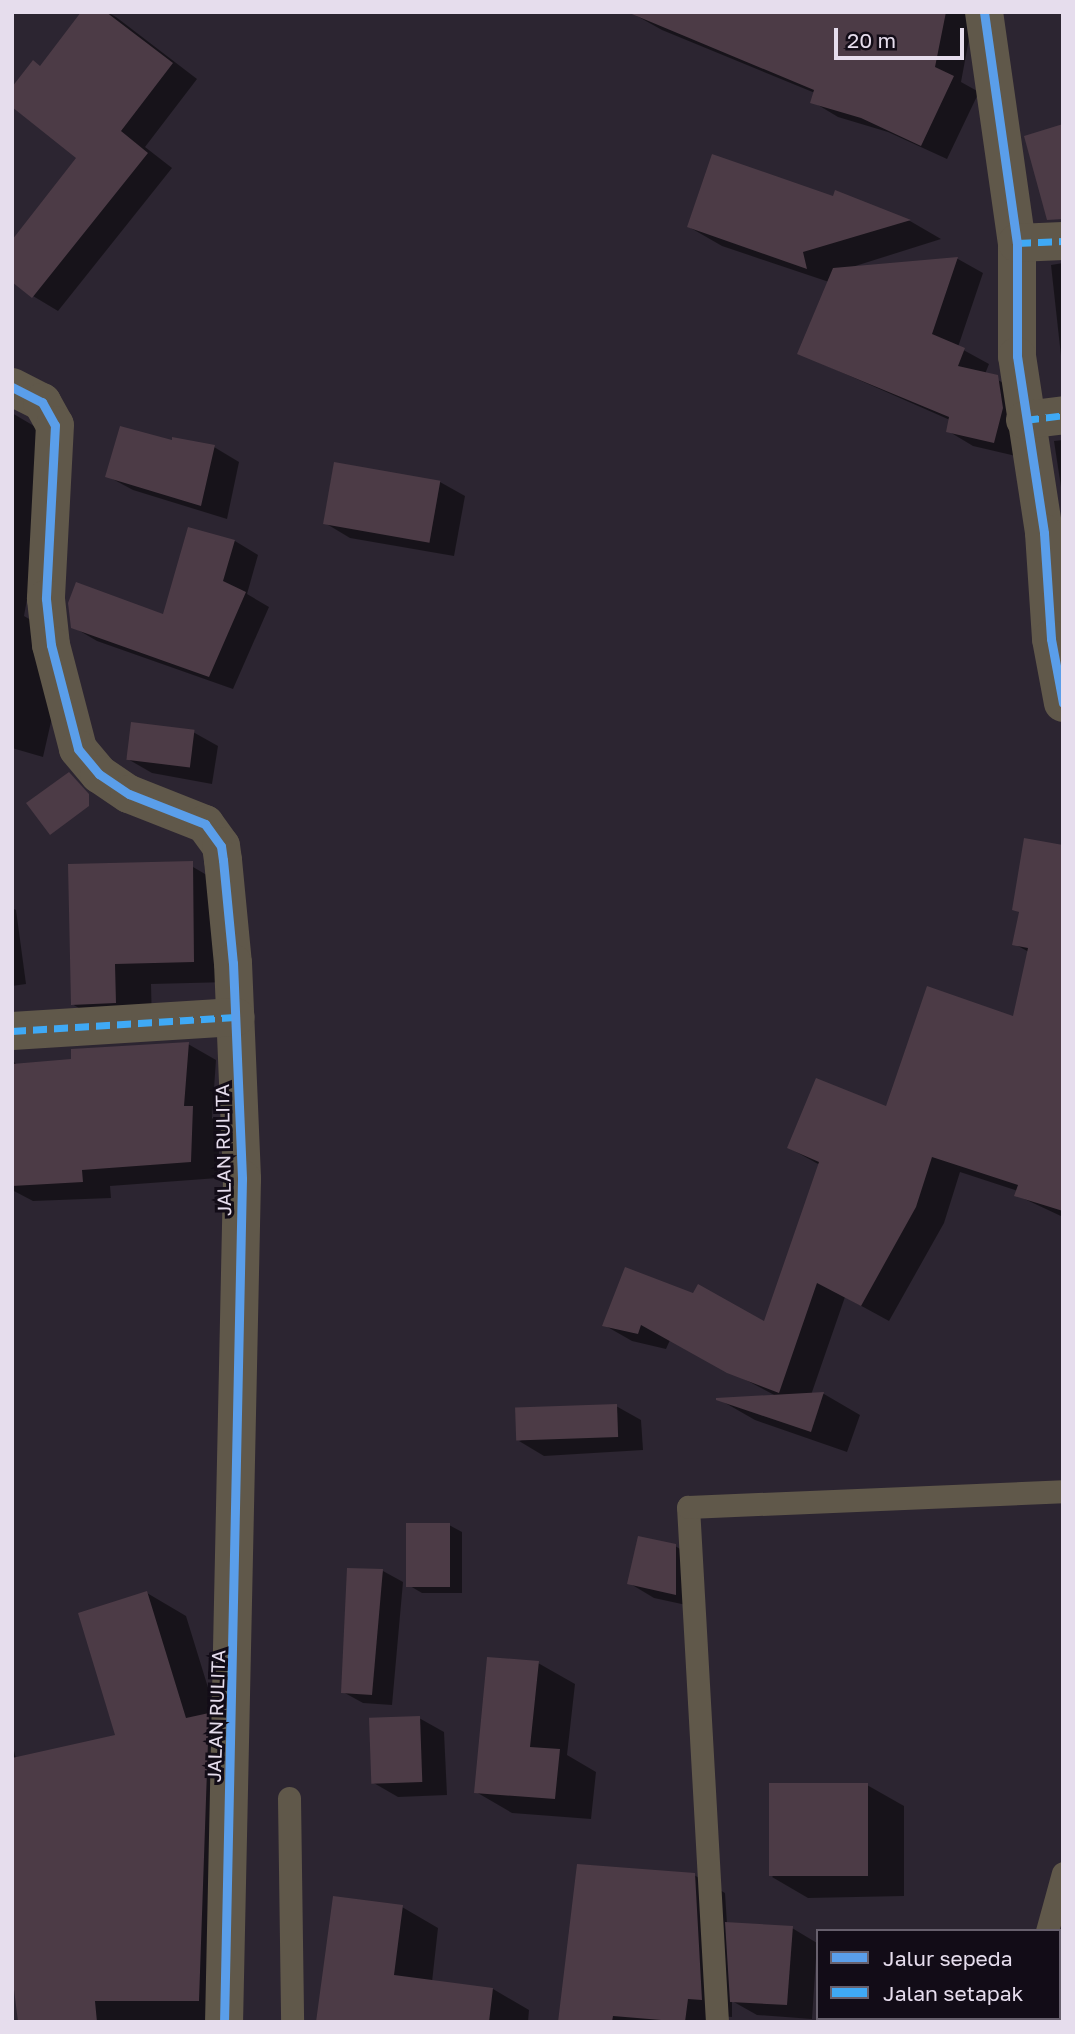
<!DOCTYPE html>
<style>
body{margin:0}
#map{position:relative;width:1075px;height:2034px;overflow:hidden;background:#2c2531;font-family:"Golos Text",sans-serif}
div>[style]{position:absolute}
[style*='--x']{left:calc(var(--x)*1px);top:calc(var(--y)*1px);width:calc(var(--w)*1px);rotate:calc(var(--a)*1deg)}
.shadow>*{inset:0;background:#0007;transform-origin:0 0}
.building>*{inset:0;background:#4c3b46;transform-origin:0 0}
.service>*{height:23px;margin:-11.5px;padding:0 11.5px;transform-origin:11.5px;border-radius:11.5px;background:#60584a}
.minor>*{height:38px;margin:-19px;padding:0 19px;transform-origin:19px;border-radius:19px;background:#60584a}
.quiet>*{height:7px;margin-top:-3.5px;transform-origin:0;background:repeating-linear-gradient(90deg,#3fa9f5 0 14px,transparent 0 21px)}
.cycleway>*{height:9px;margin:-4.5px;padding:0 4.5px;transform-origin:4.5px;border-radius:4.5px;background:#5a9eea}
span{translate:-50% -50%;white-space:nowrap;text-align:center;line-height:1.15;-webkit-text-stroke:6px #120c17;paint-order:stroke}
.street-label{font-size:19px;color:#e6dded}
.frame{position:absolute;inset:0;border:14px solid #e6dded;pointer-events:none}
.legend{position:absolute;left:816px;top:1929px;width:245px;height:91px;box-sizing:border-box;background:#120c17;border:2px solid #67606d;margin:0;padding:9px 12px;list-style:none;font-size:21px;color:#e6dded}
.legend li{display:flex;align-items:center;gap:14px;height:35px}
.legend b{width:35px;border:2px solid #67606d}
.scale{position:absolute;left:834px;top:28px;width:130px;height:32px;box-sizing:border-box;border:4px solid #e6dded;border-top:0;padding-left:9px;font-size:21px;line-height:24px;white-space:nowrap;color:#e6dded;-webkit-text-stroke:5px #120c17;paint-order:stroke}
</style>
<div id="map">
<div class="shadow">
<i style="clip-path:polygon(83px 12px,107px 12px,116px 17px,197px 79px,145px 147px,172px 168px,58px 311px,33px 296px,78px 158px)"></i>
<i style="clip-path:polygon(638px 12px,974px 12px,961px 82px,979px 92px,947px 159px,888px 132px,838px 117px,813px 102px,815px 93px,662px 30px,637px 16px)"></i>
<i style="clip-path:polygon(836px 192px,910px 221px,941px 239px,849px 268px,958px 259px,983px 273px,958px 347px,989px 364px,985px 374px,1023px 392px,1020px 457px,973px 446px,948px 431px,950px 420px,800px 354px,829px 282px,722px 246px,689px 227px,834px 198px)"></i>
<i style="clip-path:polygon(1063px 263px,1063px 374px,1051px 265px)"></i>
<i style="clip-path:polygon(12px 413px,56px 439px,24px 616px,55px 634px,61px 678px,43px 757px,12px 748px)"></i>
<i style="clip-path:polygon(1063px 440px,1063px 500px,1054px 441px)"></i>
<i style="clip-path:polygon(173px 442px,214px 447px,239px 462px,227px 519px,133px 490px,107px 476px)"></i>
<i style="clip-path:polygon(336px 464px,440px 482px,465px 496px,454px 556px,350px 538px,325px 523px)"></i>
<i style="clip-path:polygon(190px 529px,235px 541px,258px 555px,247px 594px,269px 607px,233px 689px,97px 641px,73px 627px,164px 616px)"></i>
<i style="clip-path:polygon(193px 732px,218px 746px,212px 784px,152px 773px,126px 758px)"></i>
<i style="clip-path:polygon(1063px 846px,1063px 1217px,1016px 1195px,1018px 1191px,960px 1172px,944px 1223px,889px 1321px,845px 1297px,811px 1395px,824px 1394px,860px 1415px,847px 1452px,755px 1420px,720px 1400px,778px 1397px,670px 1340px,666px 1349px,632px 1341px,604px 1325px,765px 1324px,820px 1165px,789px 1148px,887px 1109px,1015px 1018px,1029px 952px,1014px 944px,1020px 913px,1014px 909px)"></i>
<i style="clip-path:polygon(193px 867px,229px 888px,230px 982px,151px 984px,152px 1023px,108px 1025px,72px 1004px)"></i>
<i style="clip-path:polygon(12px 908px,16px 910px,26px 984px,12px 986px)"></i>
<i style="clip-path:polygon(188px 1044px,216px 1060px,212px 1118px,220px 1124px,218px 1178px,110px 1186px,111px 1198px,33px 1201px,12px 1190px,12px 1060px,17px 1065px,73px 1061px)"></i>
<i style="clip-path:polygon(616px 1406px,641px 1420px,643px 1450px,544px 1456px,519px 1441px)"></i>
<i style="clip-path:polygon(449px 1525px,462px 1532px,462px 1593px,422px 1593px,410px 1586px)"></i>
<i style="clip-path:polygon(675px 1546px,701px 1561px,700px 1608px,654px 1598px,629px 1583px)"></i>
<i style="clip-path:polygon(383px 1571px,403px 1582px,392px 1705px,363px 1703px,343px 1692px)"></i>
<i style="clip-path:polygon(147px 1593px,186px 1616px,218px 1720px,237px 2022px,20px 2022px,12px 1959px,12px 1743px,16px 1759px,117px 1736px)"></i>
<i style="clip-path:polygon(538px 1663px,575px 1684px,567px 1755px,596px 1772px,591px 1819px,512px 1813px,476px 1792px)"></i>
<i style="clip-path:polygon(419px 1718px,444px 1732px,447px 1795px,398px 1797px,372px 1782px)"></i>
<i style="clip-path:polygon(867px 1785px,904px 1806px,904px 1896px,808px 1898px,772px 1877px)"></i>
<i style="clip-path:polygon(694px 1875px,725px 1893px,727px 1924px,792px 1928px,817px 1943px,812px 2019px,757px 2015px,732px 2001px,732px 2017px,720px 2016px,719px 2022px,559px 2022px)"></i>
<i style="clip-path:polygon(402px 1907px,438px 1928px,432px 1982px,493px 1989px,529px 2010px,528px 2022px,318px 2022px)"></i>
<i style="left:894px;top:2018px;width:127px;height:13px"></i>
</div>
<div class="building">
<i style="clip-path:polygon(81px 12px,106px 12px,173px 63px,121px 131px,148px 153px,32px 298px,12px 282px,12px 240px,76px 158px,12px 107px,12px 87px,33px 60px,40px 66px)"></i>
<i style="clip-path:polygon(627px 12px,946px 12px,935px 67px,954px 76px,921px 146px,861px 118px,810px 103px,814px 90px)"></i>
<i style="clip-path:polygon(1063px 124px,1063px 219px,1047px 220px,1024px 136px)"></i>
<i style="clip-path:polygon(712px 154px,833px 196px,835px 190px,911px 220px,803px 252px,807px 269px,687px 227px)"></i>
<i style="clip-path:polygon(958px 257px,932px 334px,965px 348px,958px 366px,998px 375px,1003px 408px,994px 443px,946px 432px,949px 417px,797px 354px,833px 268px)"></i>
<i style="clip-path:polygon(120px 426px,172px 440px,172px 437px,215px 445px,201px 506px,105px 477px)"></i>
<i style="left:334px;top:462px;width:108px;height:63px;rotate:10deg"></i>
<i style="clip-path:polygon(188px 527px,235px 540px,223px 581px,246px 592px,209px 677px,71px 628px,68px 603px,76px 582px,163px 614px)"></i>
<i style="left:131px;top:722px;width:64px;height:38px;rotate:7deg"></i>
<i style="clip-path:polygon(69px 772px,89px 794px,89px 806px,50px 835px,26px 803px)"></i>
<i style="clip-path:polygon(1024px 838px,1063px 845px,1063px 1211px,1014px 1196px,1018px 1185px,932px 1157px,916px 1207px,861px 1306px,817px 1283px,779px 1393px,727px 1373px,641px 1325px,638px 1334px,602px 1326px,625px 1267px,693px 1293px,698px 1284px,764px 1321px,819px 1162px,787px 1148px,816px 1078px,886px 1106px,927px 986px,1013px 1016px,1028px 948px,1012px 945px,1019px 912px,1012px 910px)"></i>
<i style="clip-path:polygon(193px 861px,194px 962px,115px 964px,116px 1003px,71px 1005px,68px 864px)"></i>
<i style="clip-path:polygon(189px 1042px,184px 1106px,193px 1106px,191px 1162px,82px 1170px,83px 1182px,12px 1186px,12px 1064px,71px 1059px,71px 1049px)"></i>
<i style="clip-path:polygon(824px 1392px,811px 1432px,716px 1400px,716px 1398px)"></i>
<i style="left:617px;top:1404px;width:33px;height:102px;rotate:88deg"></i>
<i style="left:450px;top:1523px;width:64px;height:44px;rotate:90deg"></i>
<i style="clip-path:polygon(638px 1536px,676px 1544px,676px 1595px,627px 1584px)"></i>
<i style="clip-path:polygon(347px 1568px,383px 1569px,372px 1695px,341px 1693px)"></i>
<i style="clip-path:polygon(147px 1591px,186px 1718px,209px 1713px,199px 2001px,95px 2001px,97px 2022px,18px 2022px,12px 1973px,12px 1758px,115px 1735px,78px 1613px)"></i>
<i style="clip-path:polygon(487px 1657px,539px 1661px,530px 1747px,560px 1749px,555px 1799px,474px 1793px)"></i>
<i style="left:420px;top:1716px;width:66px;height:51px;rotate:88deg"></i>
<i style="left:868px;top:1783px;width:93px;height:99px;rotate:90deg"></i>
<i style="clip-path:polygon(577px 1864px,695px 1873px,702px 2000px,688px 1999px,685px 2022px,613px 2016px,612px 2022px,558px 2022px)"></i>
<i style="clip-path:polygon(333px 1896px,403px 1905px,394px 1975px,493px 1988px,489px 2022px,316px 2022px)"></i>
<i style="clip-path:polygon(725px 1922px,793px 1926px,787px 2005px,730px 2002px)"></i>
</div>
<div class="service">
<i style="--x:289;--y:1798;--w:224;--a:89.2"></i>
<i style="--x:1047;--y:1931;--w:60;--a:-74.6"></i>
<i style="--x:717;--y:2022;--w:516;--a:-93.22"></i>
<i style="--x:688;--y:1507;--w:375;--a:-2.4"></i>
<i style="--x:1028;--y:2022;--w:4;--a:-76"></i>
</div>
<div class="minor">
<i style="--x:984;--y:12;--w:233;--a:81.9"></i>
<i style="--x:1017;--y:243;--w:113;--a:90"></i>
<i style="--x:1017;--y:356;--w:179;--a:81.3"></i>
<i style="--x:1044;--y:533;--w:106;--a:86.2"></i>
<i style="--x:1051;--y:639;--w:65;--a:79.4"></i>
<i style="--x:1017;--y:243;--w:46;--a:-2.5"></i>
<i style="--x:12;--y:387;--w:34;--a:27"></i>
<i style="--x:42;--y:402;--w:26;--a:61"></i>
<i style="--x:55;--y:425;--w:174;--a:93"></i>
<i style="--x:46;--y:599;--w:46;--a:83.8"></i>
<i style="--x:51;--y:645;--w:107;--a:75.4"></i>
<i style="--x:78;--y:749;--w:33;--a:50"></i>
<i style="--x:99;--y:774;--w:36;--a:34"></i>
<i style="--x:129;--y:794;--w:82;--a:21.5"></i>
<i style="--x:205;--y:824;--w:27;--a:54"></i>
<i style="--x:221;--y:846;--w:14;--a:82"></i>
<i style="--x:223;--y:860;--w:103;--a:84.5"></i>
<i style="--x:233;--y:963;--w:216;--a:87.6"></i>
<i style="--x:242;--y:1179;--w:843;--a:91.22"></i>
<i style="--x:1025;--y:420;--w:38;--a:-7"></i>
<i style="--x:12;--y:1031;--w:224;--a:-3.6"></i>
</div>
<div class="quiet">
<i style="--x:1017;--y:243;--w:46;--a:-2.5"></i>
<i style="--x:1025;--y:420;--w:38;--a:-7"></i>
<i style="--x:12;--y:1031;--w:224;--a:-3.6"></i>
<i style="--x:236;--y:1017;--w:4;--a:90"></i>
</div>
<div class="cycleway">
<i style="--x:984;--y:12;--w:233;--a:81.9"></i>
<i style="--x:1017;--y:243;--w:113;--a:90"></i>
<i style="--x:1017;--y:356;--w:179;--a:81.3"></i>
<i style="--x:1044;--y:533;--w:106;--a:86.2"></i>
<i style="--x:1051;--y:639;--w:65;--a:79.4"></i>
<i style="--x:12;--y:387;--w:34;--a:27"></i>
<i style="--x:42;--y:402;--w:26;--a:61"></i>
<i style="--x:55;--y:425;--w:174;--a:93"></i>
<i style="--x:46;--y:599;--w:46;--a:83.8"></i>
<i style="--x:51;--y:645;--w:107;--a:75.4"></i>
<i style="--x:78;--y:749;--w:33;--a:50"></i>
<i style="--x:99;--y:774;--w:36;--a:34"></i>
<i style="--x:129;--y:794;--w:82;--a:21.5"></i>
<i style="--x:205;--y:824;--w:27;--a:54"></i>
<i style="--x:221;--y:846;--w:14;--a:82"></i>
<i style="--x:223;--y:860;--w:103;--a:84.5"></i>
<i style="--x:233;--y:963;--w:216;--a:87.6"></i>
<i style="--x:242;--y:1179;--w:843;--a:91.22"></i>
</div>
<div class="street-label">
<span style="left:223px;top:1150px;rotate:-91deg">JALAN RULITA</span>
<span style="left:216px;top:1716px;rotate:-88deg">JALAN RULITA</span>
</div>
<div class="frame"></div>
<ul class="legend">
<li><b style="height:9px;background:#5a9eea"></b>Jalur sepeda</li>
<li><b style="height:9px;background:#3fa9f5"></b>Jalan setapak</li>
</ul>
<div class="scale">20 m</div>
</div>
